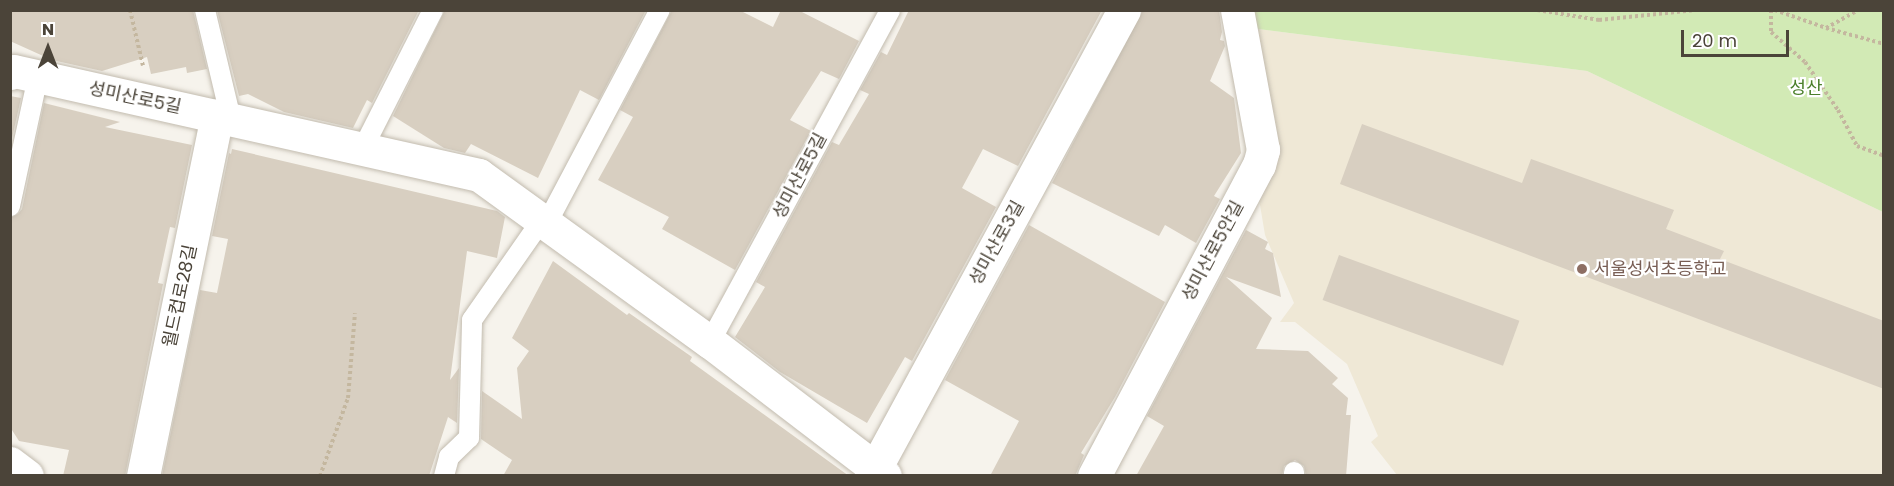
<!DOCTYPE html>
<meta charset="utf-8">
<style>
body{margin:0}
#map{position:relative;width:1894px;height:486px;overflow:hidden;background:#f6f3ec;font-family:Poppins,"Noto Sans KR",sans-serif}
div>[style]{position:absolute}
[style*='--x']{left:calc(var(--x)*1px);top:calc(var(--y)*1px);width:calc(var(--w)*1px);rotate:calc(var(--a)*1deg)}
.education>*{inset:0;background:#efe8d6}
.green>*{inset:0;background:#d2eab5}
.building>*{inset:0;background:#d8cfc1;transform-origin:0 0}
.path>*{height:4px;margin-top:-2px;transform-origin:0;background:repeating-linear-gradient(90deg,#c4b79f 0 3px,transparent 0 6px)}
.roads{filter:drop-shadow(0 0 2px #c2bbae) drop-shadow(0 0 2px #c2bbae)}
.service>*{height:20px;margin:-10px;padding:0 10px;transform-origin:10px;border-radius:10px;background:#fff}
.minor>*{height:33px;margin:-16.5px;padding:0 16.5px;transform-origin:16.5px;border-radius:16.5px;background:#fff}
.dots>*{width:16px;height:16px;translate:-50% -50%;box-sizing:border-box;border:3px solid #fff;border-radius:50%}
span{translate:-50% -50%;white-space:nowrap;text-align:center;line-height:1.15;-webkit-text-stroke:4.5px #fff;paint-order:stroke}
.park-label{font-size:18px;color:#4a7f2a}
.street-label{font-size:18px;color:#4b4439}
.education-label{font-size:18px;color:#785e54}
.left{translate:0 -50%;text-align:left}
.frame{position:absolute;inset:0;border:12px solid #4b4439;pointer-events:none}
.north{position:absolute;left:18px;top:18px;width:60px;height:60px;-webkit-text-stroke:4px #fff;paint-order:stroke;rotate:0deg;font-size:16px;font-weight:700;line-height:24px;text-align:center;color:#4b4439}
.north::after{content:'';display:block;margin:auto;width:21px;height:27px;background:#4b4439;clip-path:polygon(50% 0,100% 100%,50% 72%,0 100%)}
.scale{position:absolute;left:1681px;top:30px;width:108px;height:27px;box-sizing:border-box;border:3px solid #4b4439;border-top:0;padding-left:8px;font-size:18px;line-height:21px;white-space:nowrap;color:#4b4439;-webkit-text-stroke:4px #fff;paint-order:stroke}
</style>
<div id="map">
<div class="education">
<i style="clip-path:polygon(1258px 29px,1587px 71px,1883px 212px,1883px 475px,1397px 475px,1371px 442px,1378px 436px,1347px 364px,1295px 322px,1280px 322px,1294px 303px,1265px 235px,1259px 199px,1278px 156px)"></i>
</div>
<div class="green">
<i style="clip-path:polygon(1241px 11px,1883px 11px,1883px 212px,1587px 71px,1258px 29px)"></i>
</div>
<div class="building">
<i style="clip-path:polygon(10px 10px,193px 10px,207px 69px,187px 73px,186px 67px,151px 74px,147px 57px,102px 71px,52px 60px,10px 41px)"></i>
<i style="clip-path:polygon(217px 10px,419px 10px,372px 103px,367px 100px,353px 128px,284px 112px,248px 94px,239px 96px)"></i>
<i style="clip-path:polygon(445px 10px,646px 10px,599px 100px,580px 90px,538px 178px,471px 144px,465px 153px,444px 148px,393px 116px)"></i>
<i style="clip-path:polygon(672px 10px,739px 10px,773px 27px,781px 10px,798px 10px,859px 41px,839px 79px,821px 71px,790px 120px,811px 131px,735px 270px,662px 229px,669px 217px,598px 180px,633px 117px,620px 110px)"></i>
<i style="clip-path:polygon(909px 10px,1102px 10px,1018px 166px,983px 149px,962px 188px,996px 207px,912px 361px,905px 357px,867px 423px,780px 372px,735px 337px,765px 287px,756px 282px,832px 142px,839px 145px,869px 94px,860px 90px,881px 52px,887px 55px)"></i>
<i style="clip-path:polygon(1143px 10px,1219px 10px,1222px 32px,1220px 40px,1224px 41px,1225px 46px,1210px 81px,1234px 98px,1241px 153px,1214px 196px,1220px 199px,1196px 243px,1165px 225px,1159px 236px,1052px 183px)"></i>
<i style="clip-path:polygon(10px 96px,21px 98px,10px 147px)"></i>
<i style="clip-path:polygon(44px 103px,120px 122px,105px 127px,192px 145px,175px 228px,170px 227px,158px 283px,163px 284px,125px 476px,63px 476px,69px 450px,19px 441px,10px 427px,10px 218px,18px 214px,22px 209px)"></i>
<i style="clip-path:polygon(1362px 124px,1522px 183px,1531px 159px,1674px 210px,1666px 229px,1724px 251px,1720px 259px,1884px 321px,1884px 389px,1340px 184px)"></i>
<i style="clip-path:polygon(232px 149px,497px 211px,505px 217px,497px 258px,467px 251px,450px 380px,459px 368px,457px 423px,448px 417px,429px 476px,162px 476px,200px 290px,217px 293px,228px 239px,212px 236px,229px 153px,231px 154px)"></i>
<i style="clip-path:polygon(1029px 225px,1165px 302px,1115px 397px,1081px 453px,1084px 455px,1075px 476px,990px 476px,1019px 421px,945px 380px)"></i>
<i style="clip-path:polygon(1246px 230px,1268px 242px,1265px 249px,1273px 253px,1281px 297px,1226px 277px,1272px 318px,1256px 349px,1308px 351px,1338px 378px,1332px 384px,1348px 398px,1346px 415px,1351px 415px,1346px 476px,1306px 476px,1304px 466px,1295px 460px,1284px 466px,1282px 476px,1136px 476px,1164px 426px,1147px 416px)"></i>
<i style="left:1339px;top:255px;width:192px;height:48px;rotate:20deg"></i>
<i style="clip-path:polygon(553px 261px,627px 315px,629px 313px,692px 357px,690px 361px,849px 476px,503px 476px,512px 460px,481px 439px,482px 391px,522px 419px,517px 368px,529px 351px,512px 338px)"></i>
</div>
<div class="path">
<i style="--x:130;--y:10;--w:57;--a:76.9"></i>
<i style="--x:1537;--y:10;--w:63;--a:9.2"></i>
<i style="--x:1599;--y:20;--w:97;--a:-5.9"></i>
<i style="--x:1771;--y:10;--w:22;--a:90"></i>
<i style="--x:1771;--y:32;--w:45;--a:41.4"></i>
<i style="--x:1805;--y:62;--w:58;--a:55.5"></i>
<i style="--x:1838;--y:110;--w:41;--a:62.2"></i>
<i style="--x:1857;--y:146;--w:29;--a:20"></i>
<i style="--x:1775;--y:10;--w:54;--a:19.4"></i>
<i style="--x:1826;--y:28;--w:38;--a:-29"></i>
<i style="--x:1826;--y:28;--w:60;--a:15.4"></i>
<i style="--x:320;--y:476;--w:83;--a:-70.3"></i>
<i style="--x:348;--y:398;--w:85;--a:-85.3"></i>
</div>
<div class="roads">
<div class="service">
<i style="--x:205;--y:10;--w:112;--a:76.6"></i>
<i style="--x:363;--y:148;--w:155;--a:-63.1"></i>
<i style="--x:10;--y:206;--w:133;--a:-77.8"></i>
<i style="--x:710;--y:342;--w:378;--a:-61.5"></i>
<i style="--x:1294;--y:472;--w:4;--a:90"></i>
<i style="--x:444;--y:476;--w:20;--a:-75"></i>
<i style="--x:449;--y:457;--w:28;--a:-44"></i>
<i style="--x:469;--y:438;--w:118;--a:-88.5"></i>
<i style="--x:472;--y:320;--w:108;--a:-55.1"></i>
<i style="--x:534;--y:231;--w:15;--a:-32"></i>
<i style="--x:547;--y:223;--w:241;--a:-62.1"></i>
</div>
<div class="minor">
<i style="--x:10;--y:73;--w:4;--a:-27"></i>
<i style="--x:14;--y:71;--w:476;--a:12.6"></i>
<i style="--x:479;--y:175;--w:285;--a:35.9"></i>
<i style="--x:710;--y:342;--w:220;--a:37.4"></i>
<i style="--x:10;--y:463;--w:21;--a:37"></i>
<i style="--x:143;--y:476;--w:368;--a:-78.4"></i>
<i style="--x:871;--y:476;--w:530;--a:-61.5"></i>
<i style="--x:1094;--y:476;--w:352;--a:-62.1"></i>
<i style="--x:1259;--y:165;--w:16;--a:-75"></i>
<i style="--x:1263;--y:150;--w:142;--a:-100.5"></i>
</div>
</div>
<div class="dots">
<i style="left:1582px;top:269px;background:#8d6e63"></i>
</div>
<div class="park-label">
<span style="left:1806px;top:88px">성산</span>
</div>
<div class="street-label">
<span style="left:135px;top:98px;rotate:12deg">성미산로5길</span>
<span style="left:800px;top:176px;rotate:-62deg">성미산로5길</span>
<span style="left:997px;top:243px;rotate:-61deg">성미산로3길</span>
<span style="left:1213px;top:251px;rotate:-62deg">성미산로5안길</span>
<span style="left:180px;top:296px;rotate:-78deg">월드컵로28길</span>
</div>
<div class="education-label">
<span class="left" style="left:1594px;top:269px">서울성서초등학교</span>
</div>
<div class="frame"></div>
<div class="north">N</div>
<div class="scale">20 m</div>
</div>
